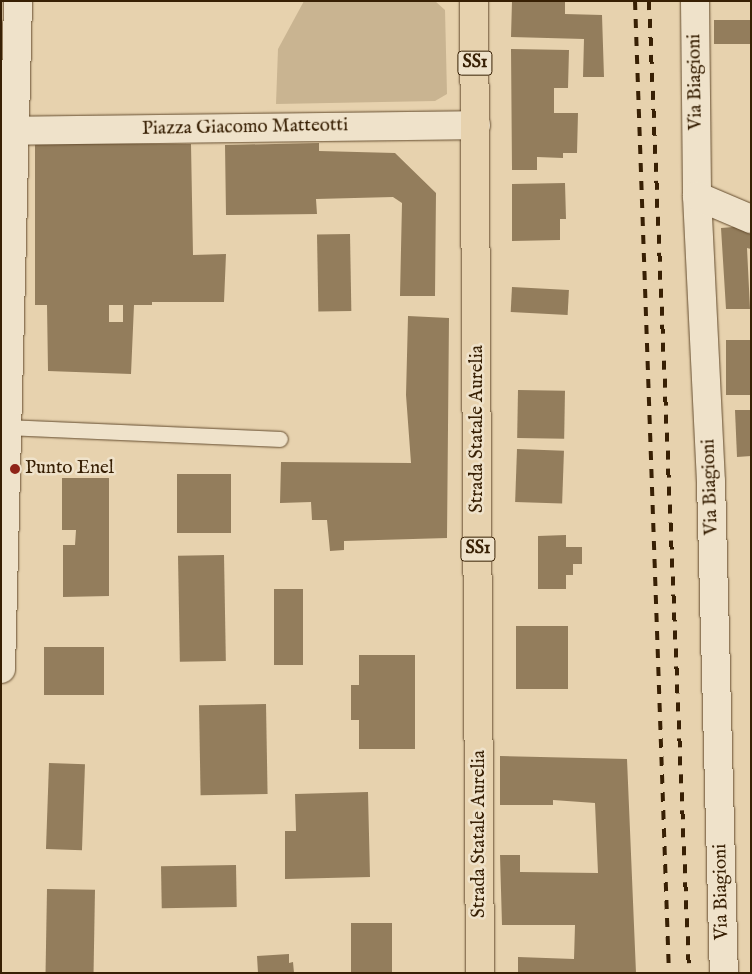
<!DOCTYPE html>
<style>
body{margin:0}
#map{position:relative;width:752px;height:974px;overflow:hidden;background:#e7d2ae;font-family:"IM FELL English",serif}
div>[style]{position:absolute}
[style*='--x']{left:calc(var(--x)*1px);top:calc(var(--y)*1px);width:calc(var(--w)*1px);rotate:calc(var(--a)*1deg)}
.green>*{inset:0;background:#c9b491}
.building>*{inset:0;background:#937d5c;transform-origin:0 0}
.roads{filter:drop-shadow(0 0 1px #644c2e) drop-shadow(0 0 1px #644c2e)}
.service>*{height:15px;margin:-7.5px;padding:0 7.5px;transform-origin:7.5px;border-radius:7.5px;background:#efe2ca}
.minor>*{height:28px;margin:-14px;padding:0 14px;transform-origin:14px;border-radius:14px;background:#efe2ca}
.primary>*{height:28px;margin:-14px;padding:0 14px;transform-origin:14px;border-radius:14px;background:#e7d2ae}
.rail>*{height:4px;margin-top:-2px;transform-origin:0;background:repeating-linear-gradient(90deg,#382004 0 9px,transparent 0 18px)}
.dots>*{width:14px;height:14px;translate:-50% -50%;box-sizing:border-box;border:2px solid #efe2ca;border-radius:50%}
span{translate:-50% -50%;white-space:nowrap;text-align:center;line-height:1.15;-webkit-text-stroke:5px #efe2ca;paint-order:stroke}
.shield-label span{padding:1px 4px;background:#efe2ca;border:1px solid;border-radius:4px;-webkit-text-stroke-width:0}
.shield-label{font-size:18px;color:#382004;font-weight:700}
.street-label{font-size:19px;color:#382004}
.poi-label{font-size:19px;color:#382004}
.left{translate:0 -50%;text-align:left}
.frame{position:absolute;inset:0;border:2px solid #382004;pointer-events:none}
</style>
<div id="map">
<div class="green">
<i style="clip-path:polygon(304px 1px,435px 1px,445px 10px,447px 94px,435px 101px,276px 104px,278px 49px)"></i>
</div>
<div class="building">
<i style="clip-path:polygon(512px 1px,565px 1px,565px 14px,602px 15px,604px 77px,583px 77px,584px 39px,511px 37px)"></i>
<i style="left:714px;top:20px;width:37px;height:24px"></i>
<i style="clip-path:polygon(511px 49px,569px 50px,568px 88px,554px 88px,554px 113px,578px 113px,577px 153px,563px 153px,563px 158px,537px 157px,537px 170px,512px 170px)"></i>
<i style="clip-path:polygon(evenodd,35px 143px,191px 144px,193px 255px,226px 254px,224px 302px,152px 302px,152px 305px,134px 305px,131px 374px,48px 371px,47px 305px,35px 305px,35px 143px,109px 305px,123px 305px,123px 322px,109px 322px,109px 305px)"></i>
<i style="clip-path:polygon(319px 143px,319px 151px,395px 153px,436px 193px,435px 296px,400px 296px,402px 203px,393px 197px,316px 199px,317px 214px,226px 215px,225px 145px)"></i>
<i style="clip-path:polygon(565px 183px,566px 219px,560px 219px,560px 240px,512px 241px,512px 184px)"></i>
<i style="clip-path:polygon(746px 226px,751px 228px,751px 249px,747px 248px,750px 309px,726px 309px,721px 228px)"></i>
<i style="left:350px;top:234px;width:77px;height:33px;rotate:89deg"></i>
<i style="left:512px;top:287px;width:57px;height:25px;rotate:3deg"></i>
<i style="clip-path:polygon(408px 316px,449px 318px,447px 538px,344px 541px,344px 550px,330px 551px,327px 520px,312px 520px,311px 502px,280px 503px,281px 462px,411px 463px,406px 395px)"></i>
<i style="left:726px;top:340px;width:25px;height:55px"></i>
<i style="left:518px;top:390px;width:47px;height:48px;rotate:1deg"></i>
<i style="clip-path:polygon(735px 410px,751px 410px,751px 456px,737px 457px)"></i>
<i style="left:517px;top:449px;width:47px;height:53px;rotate:2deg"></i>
<i style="left:177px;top:474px;width:54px;height:59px"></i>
<i style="clip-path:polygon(62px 478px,109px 478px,109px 596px,63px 597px,63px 545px,75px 545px,76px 530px,62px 530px)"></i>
<i style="clip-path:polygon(566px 535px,566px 547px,582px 547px,582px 564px,573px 564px,573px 575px,566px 575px,566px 589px,538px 589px,538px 536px)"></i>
<i style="left:224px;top:555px;width:106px;height:46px;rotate:89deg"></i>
<i style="left:303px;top:589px;width:76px;height:29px;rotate:90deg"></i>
<i style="left:516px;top:626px;width:52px;height:63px"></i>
<i style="left:44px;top:647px;width:60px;height:48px"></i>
<i style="clip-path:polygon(359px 655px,415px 655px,415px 749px,359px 749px,359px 720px,351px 720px,351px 685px,359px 685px)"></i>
<i style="left:266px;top:704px;width:90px;height:67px;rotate:89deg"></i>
<i style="clip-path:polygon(500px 756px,627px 759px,636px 973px,518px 973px,518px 957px,574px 959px,575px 925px,502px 925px,500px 855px,520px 855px,520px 872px,598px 873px,595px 803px,553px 800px,553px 805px,500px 805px)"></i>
<i style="left:49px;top:763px;width:36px;height:86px;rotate:2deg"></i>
<i style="clip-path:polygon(368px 792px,370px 877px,285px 879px,285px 831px,296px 831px,295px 794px)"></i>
<i style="left:236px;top:865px;width:42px;height:75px;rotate:89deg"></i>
<i style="left:47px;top:889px;width:48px;height:84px;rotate:1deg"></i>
<i style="left:351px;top:923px;width:41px;height:50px"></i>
<i style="clip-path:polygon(289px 954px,289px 963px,293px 962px,294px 973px,258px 973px,257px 956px)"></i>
</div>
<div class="roads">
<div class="service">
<i style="--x:7;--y:427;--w:273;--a:2.5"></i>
</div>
<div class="minor">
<i style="--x:695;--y:1;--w:195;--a:89.4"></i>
<i style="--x:697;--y:196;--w:286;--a:87.2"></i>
<i style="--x:711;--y:482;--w:491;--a:88.5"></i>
<i style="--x:1;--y:131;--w:475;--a:-0.7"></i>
<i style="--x:697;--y:196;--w:59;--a:23.1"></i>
<i style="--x:1;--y:669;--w:668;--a:-88.54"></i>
</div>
<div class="primary">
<i style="--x:474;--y:1;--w:972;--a:89.65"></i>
</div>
</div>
<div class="rail">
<i style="--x:635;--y:1;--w:973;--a:88"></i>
<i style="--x:649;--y:1;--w:973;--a:87.64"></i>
</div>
<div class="dots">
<i style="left:15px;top:469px;background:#8f2418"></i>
</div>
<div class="shield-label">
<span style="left:475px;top:63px">SS1</span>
<span style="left:478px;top:549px">SS1</span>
</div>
<div class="street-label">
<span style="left:696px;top:82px;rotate:-91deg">Via Biagioni</span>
<span style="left:245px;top:128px;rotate:-1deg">Piazza Giacomo Matteotti</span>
<span style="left:478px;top:429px;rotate:-90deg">Strada Statale Aurelia</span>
<span style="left:711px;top:487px;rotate:-92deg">Via Biagioni</span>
<span style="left:480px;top:834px;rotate:-90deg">Strada Statale Aurelia</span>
<span style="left:722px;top:892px;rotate:-91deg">Via Biagioni</span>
</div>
<div class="poi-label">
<span class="left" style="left:25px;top:469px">Punto Enel</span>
</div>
<div class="frame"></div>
</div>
